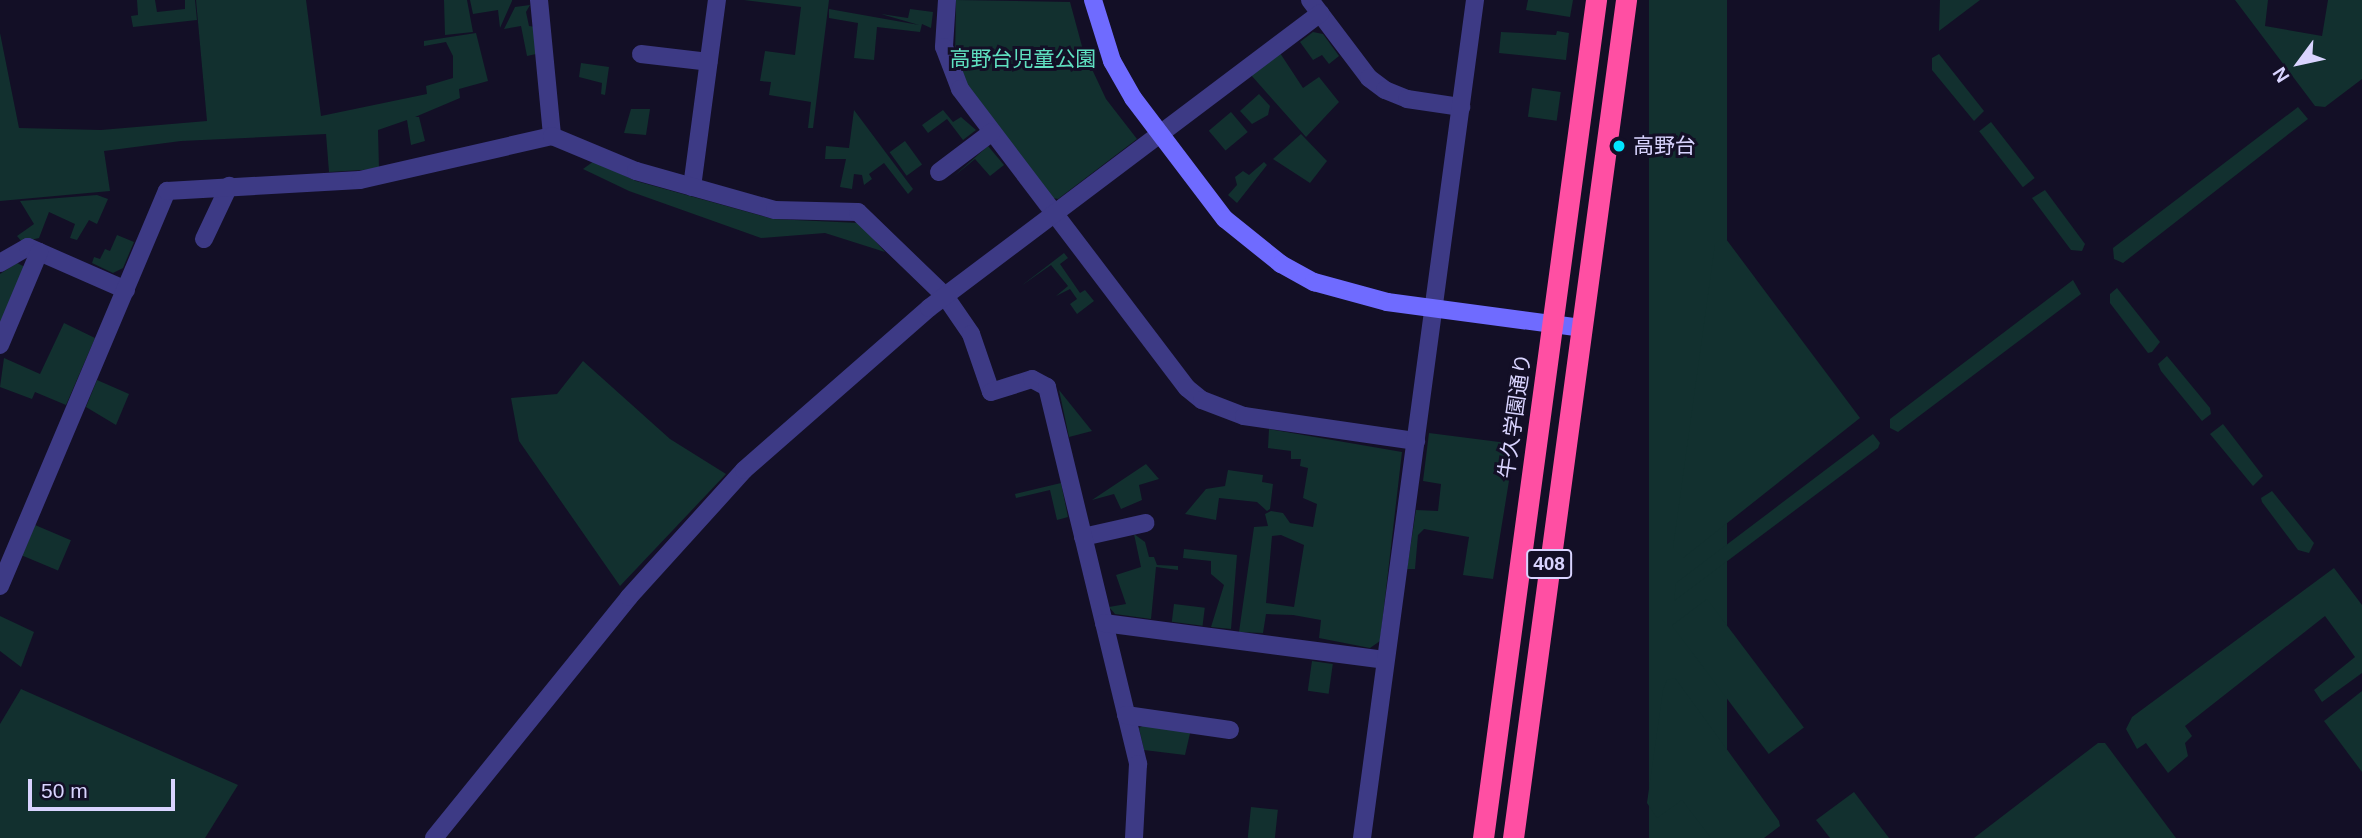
<!DOCTYPE html>
<meta charset="utf-8">
<style>
body{margin:0}
#map{position:relative;width:2362px;height:838px;overflow:hidden;background:#130f26;font-family:Helvetica,"Noto Sans JP",sans-serif}
div>[style]{position:absolute}
[style*='--x']{left:calc(var(--x)*1px);top:calc(var(--y)*1px);width:calc(var(--w)*1px);rotate:calc(var(--a)*1deg)}
.green>*{inset:0;background:#12302f;transform-origin:0 0}
.street>*{height:18px;margin:-9px;padding:0 9px;transform-origin:9px;border-radius:9px;background:#3d3a85}
.secondary>*{height:18px;margin:-9px;padding:0 9px;transform-origin:9px;border-radius:9px;background:#6f6bff}
.highway>*{height:21px;margin:-10.5px;padding:0 10.5px;transform-origin:10.5px;border-radius:10.5px;background:#ff4fa3}
.dots>*{width:19px;height:19px;translate:-50% -50%;box-sizing:border-box;border:4px solid #130f26;border-radius:50%}
span{translate:-50% -50%;white-space:nowrap;text-align:center;line-height:1.15;-webkit-text-stroke:6px #130f26;paint-order:stroke}
.shield-label span{padding:2px 5px;background:#130f26;border:2px solid;border-radius:5px;-webkit-text-stroke-width:0}
.shield-label{font-size:19px;color:#d9d4ff;font-weight:700}
.park-label{font-size:21px;color:#5fe0c0}
.poi-label{font-size:21px;color:#d9d4ff}
.left{translate:0 -50%;text-align:left}
.street-label{font-size:21px;color:#d9d4ff}
.north{position:absolute;left:2264px;top:28px;width:70px;height:70px;-webkit-text-stroke:5px #130f26;paint-order:stroke;rotate:237deg;font-size:19px;font-weight:700;line-height:28px;text-align:center;color:#d9d4ff}
.north::after{content:'';display:block;margin:auto;width:24px;height:32px;background:#d9d4ff;clip-path:polygon(50% 0,100% 100%,50% 72%,0 100%)}
.scale{position:absolute;left:28px;top:779px;width:147px;height:32px;box-sizing:border-box;border:4px solid #d9d4ff;border-top:0;padding-left:9px;font-size:21px;line-height:24px;white-space:nowrap;color:#d9d4ff;-webkit-text-stroke:5px #130f26;paint-order:stroke}
</style>
<div id="map">
<div class="green">
<i style="clip-path:polygon(137px 0,155px 0,157px 12px,185px 9px,185px 0,195px 0,197px 20px,133px 27px,131px 16px,138px 15px)"></i>
<i style="clip-path:polygon(196px 0,306px 0,321px 116px,427px 94px,426px 86px,453px 78px,453px 56px,446px 42px,424px 46px,424px 41px,476px 33px,488px 81px,459px 89px,460px 98px,415px 117px,419px 117px,425px 141px,411px 145px,407px 120px,378px 130px,379px 169px,329px 172px,326px 134px,181px 141px,104px 151px,110px 191px,0 201px,0 33px,19px 128px,101px 130px,207px 121px)"></i>
<i style="clip-path:polygon(444px 0,467px 0,473px 32px,445px 35px)"></i>
<i style="clip-path:polygon(470px 0,512px 0,512px 1px,500px 28px,498px 10px,473px 14px)"></i>
<i style="clip-path:polygon(744px 0,829px 0,813px 128px,808px 128px,811px 102px,769px 95px,771px 82px,760px 81px,765px 51px,795px 55px,801px 7px)"></i>
<i style="clip-path:polygon(956px 0,1070px 2px,1083px 50px,1106px 99px,1137px 139px,1058px 199px,1048px 197px,965px 81px,955px 58px)"></i>
<i style="clip-path:polygon(1528px 0,1573px 0,1570px 17px,1526px 10px)"></i>
<i style="left:1649px;top:0;width:78px;height:845px"></i>
<i style="clip-path:polygon(1940px 0,1980px 0,1939px 31px)"></i>
<i style="clip-path:polygon(2235px 0,2268px 0,2265px 26px,2322px 36px,2328px 0,2362px 0,2362px 79px,2325px 107px,2315px 106px)"></i>
<i style="clip-path:polygon(530px 5px,526px 12px,529px 26px,536px 27px,536px 54px,527px 56px,521px 26px,504px 29px,515px 7px)"></i>
<i style="clip-path:polygon(829px 9px,919px 25px,881px 14px,908px 18px,910px 9px,933px 12px,931px 28px,922px 24px,920px 32px,877px 27px,874px 60px,854px 58px,858px 23px,829px 18px)"></i>
<i style="clip-path:polygon(1557px 31px,1569px 33px,1566px 60px,1499px 53px,1501px 32px,1556px 35px)"></i>
<i style="clip-path:polygon(1313px 32px,1323px 34px,1339px 56px,1329px 64px,1322px 55px,1313px 60px,1300px 42px)"></i>
<i style="clip-path:polygon(1280px 53px,1303px 88px,1319px 77px,1339px 102px,1306px 137px,1251px 75px)"></i>
<i style="clip-path:polygon(1939px 54px,1984px 111px,1974px 121px,1932px 70px,1932px 58px)"></i>
<i style="clip-path:polygon(581px 63px,609px 67px,605px 95px,601px 94px,602px 83px,579px 77px)"></i>
<i style="left:1532px;top:88px;width:29px;height:29px;rotate:8deg"></i>
<i style="clip-path:polygon(1259px 94px,1270px 106px,1268px 115px,1252px 124px,1240px 111px)"></i>
<i style="clip-path:polygon(2298px 107px,2308px 119px,2123px 263px,2114px 259px,2113px 248px)"></i>
<i style="clip-path:polygon(631px 109px,650px 109px,646px 135px,624px 133px)"></i>
<i style="clip-path:polygon(854px 110px,913px 189px,908px 194px,884px 163px,869px 174px,872px 179px,864px 185px,862px 175px,854px 174px,852px 189px,840px 187px,846px 159px,825px 159px,826px 146px,849px 148px)"></i>
<i style="clip-path:polygon(943px 110px,953px 122px,961px 117px,976px 130px,963px 140px,947px 119px,928px 133px,922px 125px)"></i>
<i style="left:1231px;top:112px;width:26px;height:29px;rotate:50deg"></i>
<i style="left:1991px;top:122px;width:71px;height:15px;rotate:52deg"></i>
<i style="clip-path:polygon(1301px 134px,1327px 161px,1310px 183px,1273px 159px)"></i>
<i style="left:905px;top:141px;width:29px;height:19px;rotate:54deg"></i>
<i style="clip-path:polygon(988px 146px,1004px 165px,990px 176px,975px 159px,953px 177px)"></i>
<i style="clip-path:polygon(594px 161px,636px 181px,773px 219px,859px 223px,885px 252px,825px 233px,761px 238px,629px 191px,583px 169px)"></i>
<i style="clip-path:polygon(1264px 162px,1267px 165px,1237px 203px,1228px 195px,1237px 185px,1235px 177px,1243px 171px,1249px 175px)"></i>
<i style="clip-path:polygon(2045px 190px,2085px 244px,2082px 251px,2071px 250px,2032px 198px)"></i>
<i style="clip-path:polygon(97px 195px,108px 199px,97px 224px,89px 220px,77px 240px,70px 238px,75px 224px,49px 212px,39px 238px,22px 242px,17px 236px,34px 224px,20px 201px)"></i>
<i style="clip-path:polygon(117px 235px,134px 242px,123px 268px,113px 273px,92px 263px,94px 257px,100px 259px,105px 249px,110px 251px)"></i>
<i style="clip-path:polygon(1720px 239px,1726px 239px,1860px 418px,1683px 558px,1673px 548px,1715px 244px)"></i>
<i style="clip-path:polygon(1064px 253px,1068px 258px,1060px 264px,1080px 293px,1085px 290px,1094px 301px,1077px 314px,1070px 304px,1077px 299px,1070px 289px,1056px 296px,1068px 286px,1051px 265px,1021px 286px)"></i>
<i style="clip-path:polygon(17px 263px,25px 267px,0 328px,0 274px)"></i>
<i style="clip-path:polygon(2073px 280px,2081px 294px,1898px 432px,1890px 428px,1890px 419px)"></i>
<i style="clip-path:polygon(2117px 288px,2160px 342px,2152px 352px,2148px 353px,2110px 303px,2110px 294px)"></i>
<i style="clip-path:polygon(64px 323px,95px 338px,66px 405px,35px 392px,32px 399px,0 387px,4px 358px,40px 374px)"></i>
<i style="clip-path:polygon(2167px 356px,2210px 408px,2211px 414px,2202px 421px,2161px 371px,2158px 364px)"></i>
<i style="clip-path:polygon(583px 361px,670px 439px,726px 474px,620px 586px,519px 441px,511px 398px,557px 394px)"></i>
<i style="clip-path:polygon(97px 380px,129px 394px,116px 425px,86px 407px)"></i>
<i style="clip-path:polygon(1059px 390px,1092px 431px,1069px 437px)"></i>
<i style="clip-path:polygon(2223px 424px,2263px 476px,2253px 486px,2210px 434px)"></i>
<i style="clip-path:polygon(evenodd,1269px 429px,1402px 452px,1380px 641px,1370px 648px,1319px 638px,1321px 620px,1293px 615px,1266px 614px,1263px 633px,1239px 632px,1254px 527px,1268px 526px,1265px 514px,1271px 511px,1283px 513px,1290px 523px,1313px 527px,1317px 504px,1303px 498px,1308px 468px,1300px 466px,1301px 459px,1291px 459px,1291px 451px,1268px 448px,1269px 429px,1281px 535px,1304px 545px,1294px 607px,1266px 603px,1272px 536px,1281px 535px)"></i>
<i style="clip-path:polygon(1429px 433px,1515px 444px,1493px 579px,1463px 575px,1469px 537px,1424px 529px,1418px 535px,1415px 569px,1407px 569px,1416px 510px,1438px 511px,1441px 484px,1423px 481px)"></i>
<i style="clip-path:polygon(1873px 434px,1880px 443px,1878px 448px,1674px 601px,1676px 583px)"></i>
<i style="clip-path:polygon(1146px 464px,1159px 479px,1139px 485px,1142px 500px,1121px 509px,1114px 494px,1092px 500px)"></i>
<i style="clip-path:polygon(1228px 470px,1263px 475px,1262px 482px,1273px 484px,1270px 509px,1267px 511px,1257px 502px,1219px 498px,1216px 520px,1185px 514px,1206px 489px,1225px 486px)"></i>
<i style="clip-path:polygon(1061px 483px,1068px 517px,1057px 520px,1050px 490px,1016px 498px,1015px 494px)"></i>
<i style="clip-path:polygon(2272px 491px,2314px 543px,2309px 553px,2298px 550px,2262px 502px,2261px 498px)"></i>
<i style="left:35px;top:525px;width:39px;height:33px;rotate:23deg"></i>
<i style="clip-path:polygon(1134px 534px,1145px 542px,1149px 557px,1154px 557px,1157px 565px,1178px 566px,1178px 570px,1156px 567px,1151px 619px,1115px 614px,1109px 607px,1126px 604px,1116px 575px,1141px 567px)"></i>
<i style="clip-path:polygon(1184px 549px,1237px 555px,1231px 629px,1211px 627px,1224px 585px,1211px 574px,1211px 561px,1183px 558px)"></i>
<i style="clip-path:polygon(2334px 568px,2362px 605px,2362px 673px,2322px 702px,2314px 690px,2355px 657px,2325px 616px,2185px 726px,2192px 736px,2185px 743px,2188px 756px,2168px 773px,2146px 743px,2137px 749px,2126px 729px,2132px 717px)"></i>
<i style="left:1707px;top:599px;width:161px;height:44px;rotate:53deg"></i>
<i style="left:1174px;top:604px;width:31px;height:18px;rotate:7deg"></i>
<i style="clip-path:polygon(0 616px,34px 632px,21px 667px,0 651px)"></i>
<i style="left:1312px;top:661px;width:21px;height:30px;rotate:8deg"></i>
<i style="clip-path:polygon(1675px 678px,1779px 821px,1780px 826px,1764px 838px,1711px 838px,1682px 800px,1657px 818px,1647px 803px,1663px 690px,1667px 680px)"></i>
<i style="clip-path:polygon(21px 689px,238px 785px,205px 838px,0 838px,0 724px)"></i>
<i style="clip-path:polygon(2362px 691px,2362px 772px,2324px 721px)"></i>
<i style="clip-path:polygon(1146px 724px,1191px 729px,1185px 755px,1144px 750px,1139px 728px)"></i>
<i style="clip-path:polygon(2098px 743px,2105px 743px,2176px 838px,1974px 838px)"></i>
<i style="clip-path:polygon(1854px 792px,1889px 838px,1830px 838px,1816px 820px)"></i>
<i style="left:1251px;top:807px;width:27px;height:31px;rotate:6deg"></i>
</div>
<div class="street">
<i style="--x:539;--y:0;--w:137;--a:84.5"></i>
<i style="--x:947;--y:0;--w:47;--a:93.7"></i>
<i style="--x:944;--y:47;--w:45;--a:69.1"></i>
<i style="--x:960;--y:89;--w:375;--a:52.8"></i>
<i style="--x:1187;--y:388;--w:19;--a:39"></i>
<i style="--x:1202;--y:400;--w:45;--a:20.9"></i>
<i style="--x:1244;--y:416;--w:174;--a:8.3"></i>
<i style="--x:1310;--y:0;--w:98;--a:52.9"></i>
<i style="--x:1369;--y:78;--w:20;--a:37"></i>
<i style="--x:1385;--y:90;--w:24;--a:22"></i>
<i style="--x:1407;--y:99;--w:55;--a:8.4"></i>
<i style="--x:641;--y:54;--w:68;--a:6.7"></i>
<i style="--x:939;--y:172;--w:66;--a:-37"></i>
<i style="--x:692;--y:187;--w:189;--a:-82.4"></i>
<i style="--x:204;--y:239;--w:59;--a:-64.7"></i>
<i style="--x:0;--y:263;--w:32;--a:-30"></i>
<i style="--x:28;--y:247;--w:107;--a:23.7"></i>
<i style="--x:0;--y:345;--w:101;--a:-67.2"></i>
<i style="--x:1083;--y:537;--w:64;--a:-12.7"></i>
<i style="--x:0;--y:586;--w:429;--a:-67.1"></i>
<i style="--x:167;--y:191;--w:193;--a:-3.3"></i>
<i style="--x:360;--y:180;--w:197;--a:-12.9"></i>
<i style="--x:552;--y:136;--w:91;--a:22.6"></i>
<i style="--x:636;--y:171;--w:144;--a:15.7"></i>
<i style="--x:775;--y:210;--w:83;--a:1.4"></i>
<i style="--x:858;--y:212;--w:121;--a:44"></i>
<i style="--x:945;--y:296;--w:46;--a:55.6"></i>
<i style="--x:971;--y:334;--w:61;--a:71"></i>
<i style="--x:991;--y:392;--w:43;--a:-17.6"></i>
<i style="--x:1032;--y:379;--w:17;--a:28"></i>
<i style="--x:1047;--y:387;--w:388;--a:76.4"></i>
<i style="--x:1138;--y:764;--w:74;--a:93.1"></i>
<i style="--x:1104;--y:623;--w:283;--a:7.5"></i>
<i style="--x:1126;--y:715;--w:105;--a:8.2"></i>
<i style="--x:434;--y:838;--w:310;--a:-51"></i>
<i style="--x:629;--y:597;--w:171;--a:-47.8"></i>
<i style="--x:744;--y:470;--w:246;--a:-41.2"></i>
<i style="--x:929;--y:308;--w:490;--a:-37"></i>
<i style="--x:1362;--y:838;--w:846;--a:-82.32"></i>
</div>
<div class="secondary">
<i style="--x:1093;--y:0;--w:64;--a:72.7"></i>
<i style="--x:1112;--y:61;--w:43;--a:60.4"></i>
<i style="--x:1133;--y:98;--w:152;--a:52.8"></i>
<i style="--x:1225;--y:219;--w:72;--a:38.8"></i>
<i style="--x:1281;--y:264;--w:38;--a:29"></i>
<i style="--x:1314;--y:282;--w:76;--a:15.3"></i>
<i style="--x:1387;--y:302;--w:196;--a:7.6"></i>
</div>
<div class="highway">
<i style="--x:1483;--y:838;--w:846;--a:-82.32"></i>
<i style="--x:1513;--y:838;--w:846;--a:-82.32"></i>
</div>
<div class="dots">
<i style="left:1619px;top:146px;background:#00e5ff"></i>
</div>
<div class="shield-label">
<span style="left:1549px;top:564px">408</span>
</div>
<div class="park-label">
<span style="left:1023px;top:59px">高野台児童公園</span>
</div>
<div class="poi-label">
<span class="left" style="left:1633px;top:146px">高野台</span>
</div>
<div class="street-label">
<span style="left:1515px;top:416px;rotate:-82deg">牛久学園通り</span>
</div>
<div class="north">N</div>
<div class="scale">50 m</div>
</div>
